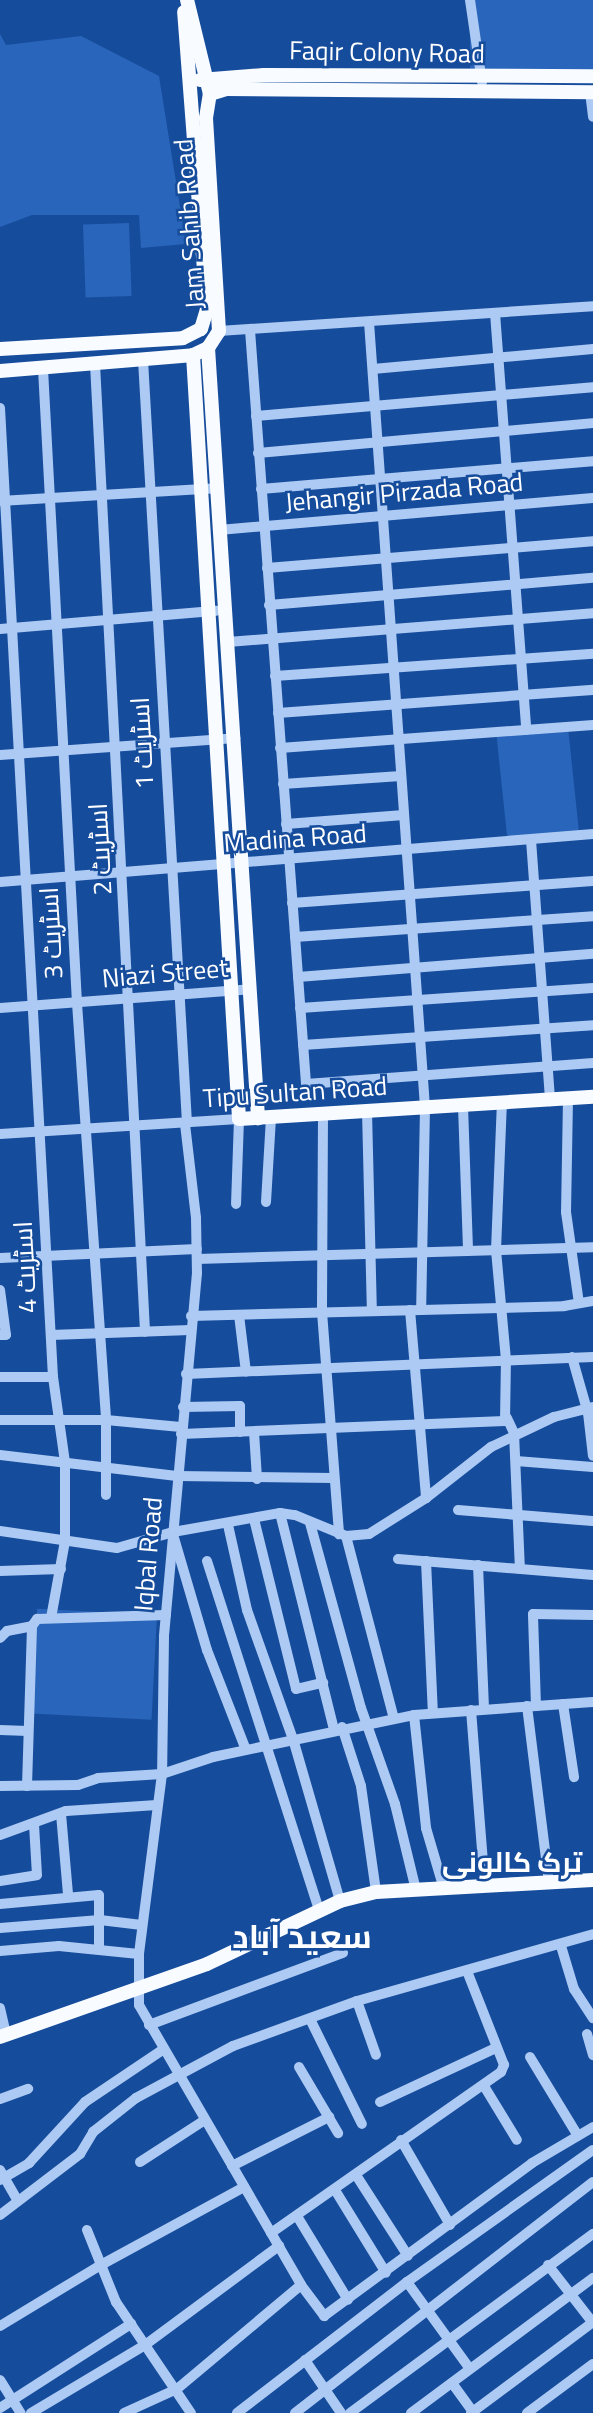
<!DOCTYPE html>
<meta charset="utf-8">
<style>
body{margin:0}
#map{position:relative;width:593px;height:2413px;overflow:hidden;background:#164c9c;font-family:"Titillium Web",Cairo,sans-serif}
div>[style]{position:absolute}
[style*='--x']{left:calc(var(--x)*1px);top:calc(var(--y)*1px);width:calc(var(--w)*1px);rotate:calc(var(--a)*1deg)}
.green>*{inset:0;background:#2965ba;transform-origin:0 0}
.minor>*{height:10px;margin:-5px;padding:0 5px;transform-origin:5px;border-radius:5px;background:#accaf3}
.major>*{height:14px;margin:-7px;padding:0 7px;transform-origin:7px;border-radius:7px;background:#f8fbff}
span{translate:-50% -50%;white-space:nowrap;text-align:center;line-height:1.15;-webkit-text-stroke:5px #164c9c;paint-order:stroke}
.street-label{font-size:26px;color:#fff}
.neighbourhood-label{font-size:28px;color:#fff;font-weight:700}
.district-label{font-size:33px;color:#fff;font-weight:700}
</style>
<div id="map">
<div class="green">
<i style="left:470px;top:0;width:123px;height:79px"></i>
<i style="clip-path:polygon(0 34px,6px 45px,81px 36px,159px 76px,186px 244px,141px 248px,139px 215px,32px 215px,0 227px)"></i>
<i style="left:129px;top:223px;width:73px;height:46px;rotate:88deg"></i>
<i style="left:568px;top:727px;width:109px;height:72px;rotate:84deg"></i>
<i style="left:157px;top:1615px;width:105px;height:120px;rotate:93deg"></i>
</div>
<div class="minor">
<i style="--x:470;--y:0;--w:83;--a:81.7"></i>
<i style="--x:590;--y:92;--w:25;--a:83"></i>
<i style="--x:495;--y:313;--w:418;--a:85.7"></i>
<i style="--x:369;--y:322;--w:788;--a:85.92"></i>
<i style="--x:425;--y:1108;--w:202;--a:91.1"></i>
<i style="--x:250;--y:330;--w:756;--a:85.75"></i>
<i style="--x:306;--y:1084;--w:288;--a:-4.2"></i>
<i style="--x:219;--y:331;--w:375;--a:-3.8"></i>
<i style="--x:143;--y:360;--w:764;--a:86.7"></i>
<i style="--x:95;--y:364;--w:969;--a:87.04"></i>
<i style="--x:43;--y:369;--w:635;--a:86.93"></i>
<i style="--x:77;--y:1003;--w:418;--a:86"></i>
<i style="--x:106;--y:1420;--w:75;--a:90"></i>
<i style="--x:373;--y:369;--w:221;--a:-5.2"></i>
<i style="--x:0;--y:408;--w:970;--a:86.87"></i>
<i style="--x:53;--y:1377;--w:86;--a:82"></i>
<i style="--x:65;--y:1462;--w:79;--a:90"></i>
<i style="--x:65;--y:1541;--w:78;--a:100.3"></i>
<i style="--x:256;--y:416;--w:338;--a:-4.9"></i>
<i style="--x:258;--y:453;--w:336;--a:-5.1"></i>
<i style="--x:261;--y:489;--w:333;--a:-4.8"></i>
<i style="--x:0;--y:501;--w:216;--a:-3.4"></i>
<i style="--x:219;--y:530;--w:375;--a:-4.9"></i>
<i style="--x:267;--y:568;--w:327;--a:-4.7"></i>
<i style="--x:269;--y:605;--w:325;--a:-4.8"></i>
<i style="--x:0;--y:629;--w:217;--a:-4.8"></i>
<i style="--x:228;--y:642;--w:366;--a:-4.5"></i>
<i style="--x:275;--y:676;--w:319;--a:-4"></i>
<i style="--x:278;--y:713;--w:316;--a:-4.2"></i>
<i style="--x:280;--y:748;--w:314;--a:-4.2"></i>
<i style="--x:0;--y:755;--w:236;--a:-4.1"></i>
<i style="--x:283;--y:784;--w:118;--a:-3.9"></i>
<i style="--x:286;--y:824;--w:118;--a:-4.4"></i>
<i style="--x:531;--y:840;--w:262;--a:85.8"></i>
<i style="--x:0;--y:882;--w:595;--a:-4.63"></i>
<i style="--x:292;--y:903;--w:302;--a:-4.2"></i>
<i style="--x:295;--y:937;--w:299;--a:-4"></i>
<i style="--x:298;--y:977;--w:296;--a:-4.5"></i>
<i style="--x:0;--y:1008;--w:251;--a:-4.3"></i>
<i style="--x:300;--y:1008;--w:294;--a:-3.9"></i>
<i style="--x:303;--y:1045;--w:291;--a:-3.9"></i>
<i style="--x:568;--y:1099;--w:113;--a:91"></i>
<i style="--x:566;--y:1212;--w:92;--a:81.9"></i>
<i style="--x:463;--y:1106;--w:145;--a:88"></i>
<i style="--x:367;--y:1111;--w:200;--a:88.6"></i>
<i style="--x:323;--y:1114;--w:198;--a:90.3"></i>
<i style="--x:322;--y:1312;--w:223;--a:85.6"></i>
<i style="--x:185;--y:1124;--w:95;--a:83.3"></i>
<i style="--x:196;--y:1218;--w:55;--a:89"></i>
<i style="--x:197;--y:1273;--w:365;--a:95.2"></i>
<i style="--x:164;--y:1637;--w:137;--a:90.8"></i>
<i style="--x:162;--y:1774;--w:181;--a:97.3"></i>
<i style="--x:139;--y:1954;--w:51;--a:90"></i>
<i style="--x:139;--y:2005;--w:323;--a:59.9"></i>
<i style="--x:301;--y:2285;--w:39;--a:53"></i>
<i style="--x:324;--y:2316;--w:258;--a:-36.3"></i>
<i style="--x:532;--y:2163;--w:71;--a:-30.5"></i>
<i style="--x:0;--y:1134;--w:239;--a:-3.6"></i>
<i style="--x:239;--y:1119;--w:85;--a:92"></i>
<i style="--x:266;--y:1202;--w:85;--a:-86.6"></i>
<i style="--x:0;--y:1258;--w:197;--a:-2.6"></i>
<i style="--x:197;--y:1259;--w:396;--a:-1.7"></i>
<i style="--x:0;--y:1290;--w:45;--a:82.4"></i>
<i style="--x:6;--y:1335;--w:6;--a:180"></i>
<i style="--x:410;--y:1310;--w:189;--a:85.1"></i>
<i style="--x:239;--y:1315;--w:57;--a:83"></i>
<i style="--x:191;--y:1316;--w:373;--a:-1.5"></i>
<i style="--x:564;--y:1306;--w:29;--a:-10"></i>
<i style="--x:51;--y:1335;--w:139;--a:-2.1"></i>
<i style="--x:572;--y:1357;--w:58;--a:74.1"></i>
<i style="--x:588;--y:1413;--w:43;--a:83.4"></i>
<i style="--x:186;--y:1374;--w:407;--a:-2.4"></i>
<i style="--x:0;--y:1377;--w:53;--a:0"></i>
<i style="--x:183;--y:1407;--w:57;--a:-1"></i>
<i style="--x:240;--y:1406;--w:26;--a:90"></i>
<i style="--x:507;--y:1418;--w:17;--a:65"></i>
<i style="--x:514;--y:1433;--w:136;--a:87.5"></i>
<i style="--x:0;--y:1420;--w:106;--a:0"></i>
<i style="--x:106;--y:1420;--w:75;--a:5.3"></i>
<i style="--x:254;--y:1432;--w:47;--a:86.3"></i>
<i style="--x:181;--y:1434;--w:324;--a:-2.3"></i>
<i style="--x:505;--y:1421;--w:61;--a:-89.1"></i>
<i style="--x:506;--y:1360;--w:110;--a:-95.2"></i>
<i style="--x:496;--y:1250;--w:147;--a:-87.7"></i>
<i style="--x:0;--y:1455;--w:178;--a:6.8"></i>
<i style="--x:177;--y:1476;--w:156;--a:0.7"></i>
<i style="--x:516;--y:1461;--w:77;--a:4.5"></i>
<i style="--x:458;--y:1510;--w:135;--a:4.7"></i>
<i style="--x:280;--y:1513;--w:223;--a:76"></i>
<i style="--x:254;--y:1519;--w:175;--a:76.1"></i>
<i style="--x:296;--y:1689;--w:28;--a:-13"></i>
<i style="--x:310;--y:1523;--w:192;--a:74.6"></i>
<i style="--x:361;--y:1708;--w:102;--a:70.5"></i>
<i style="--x:395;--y:1804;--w:89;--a:76.3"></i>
<i style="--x:228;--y:1525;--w:87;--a:77.4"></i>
<i style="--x:247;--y:1610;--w:137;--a:70.4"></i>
<i style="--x:293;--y:1739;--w:169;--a:73.8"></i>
<i style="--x:0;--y:1531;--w:118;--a:8.3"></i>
<i style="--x:117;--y:1548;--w:58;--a:-15.9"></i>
<i style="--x:173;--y:1532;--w:109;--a:-10.1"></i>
<i style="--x:280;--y:1513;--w:15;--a:8"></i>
<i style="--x:295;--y:1515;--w:55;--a:22.4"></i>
<i style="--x:346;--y:1536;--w:23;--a:-5"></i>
<i style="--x:369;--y:1534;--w:67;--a:-32.3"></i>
<i style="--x:426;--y:1498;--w:83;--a:-38.1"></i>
<i style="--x:491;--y:1447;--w:70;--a:-25.5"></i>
<i style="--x:554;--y:1417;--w:40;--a:-14.4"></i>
<i style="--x:346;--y:1536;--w:189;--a:75.3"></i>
<i style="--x:174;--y:1538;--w:117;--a:73.6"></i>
<i style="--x:207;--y:1650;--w:107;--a:68.7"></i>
<i style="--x:398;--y:1559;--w:196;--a:4.7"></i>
<i style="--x:207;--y:1561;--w:366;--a:72.2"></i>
<i style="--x:426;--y:1561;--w:152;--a:87.4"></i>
<i style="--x:478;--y:1565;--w:144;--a:87.6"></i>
<i style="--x:0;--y:1571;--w:61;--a:-1.9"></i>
<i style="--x:0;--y:1638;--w:10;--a:-45"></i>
<i style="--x:7;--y:1631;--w:25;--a:-11"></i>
<i style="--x:563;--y:1704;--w:74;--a:81.4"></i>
<i style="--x:527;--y:1706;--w:178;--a:82.9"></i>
<i style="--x:536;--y:1706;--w:92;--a:-91.9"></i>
<i style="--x:533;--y:1614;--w:60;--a:1"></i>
<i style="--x:471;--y:1710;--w:177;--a:85.5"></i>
<i style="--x:414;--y:1715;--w:114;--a:83.9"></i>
<i style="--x:426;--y:1828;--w:64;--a:73.6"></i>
<i style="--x:342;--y:1727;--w:62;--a:72.1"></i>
<i style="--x:361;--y:1786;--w:107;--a:81.9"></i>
<i style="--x:0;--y:1730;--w:28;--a:2"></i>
<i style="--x:0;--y:1786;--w:78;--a:-0.7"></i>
<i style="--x:78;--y:1785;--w:21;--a:-19"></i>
<i style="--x:98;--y:1778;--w:64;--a:-3.6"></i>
<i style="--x:162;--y:1774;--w:54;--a:-18.4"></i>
<i style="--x:213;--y:1757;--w:205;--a:-11.8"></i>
<i style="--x:414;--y:1715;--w:179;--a:-4.2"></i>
<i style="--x:27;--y:1786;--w:160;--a:-88.2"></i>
<i style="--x:32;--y:1626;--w:9;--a:-54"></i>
<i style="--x:37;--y:1619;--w:129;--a:-1.8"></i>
<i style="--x:61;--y:1814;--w:80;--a:85"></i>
<i style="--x:0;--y:1835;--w:70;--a:-20"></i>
<i style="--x:66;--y:1811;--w:91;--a:-3.8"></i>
<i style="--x:0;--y:1881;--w:37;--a:-9"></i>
<i style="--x:37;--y:1875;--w:51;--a:-93.4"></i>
<i style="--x:0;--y:1904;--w:99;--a:-5.2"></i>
<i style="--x:99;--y:1895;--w:52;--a:90"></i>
<i style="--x:0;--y:1928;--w:100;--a:-4.6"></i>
<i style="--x:100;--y:1920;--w:42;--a:6.8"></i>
<i style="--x:561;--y:1946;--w:45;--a:73.2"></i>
<i style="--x:574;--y:1989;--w:35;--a:57"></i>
<i style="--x:0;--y:1951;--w:59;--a:-4.8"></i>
<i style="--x:59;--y:1946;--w:80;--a:5.7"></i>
<i style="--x:357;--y:2001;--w:57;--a:70.6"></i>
<i style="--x:0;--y:2008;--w:28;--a:77"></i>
<i style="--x:310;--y:2019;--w:117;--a:63.7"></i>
<i style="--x:149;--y:2025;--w:207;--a:-20.4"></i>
<i style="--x:587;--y:2034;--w:22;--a:74"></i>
<i style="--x:530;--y:2057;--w:92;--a:58.7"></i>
<i style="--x:299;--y:2067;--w:77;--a:59.4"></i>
<i style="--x:484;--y:2086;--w:63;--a:58.6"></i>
<i style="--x:0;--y:2099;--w:30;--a:-20"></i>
<i style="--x:380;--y:2102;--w:128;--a:-25"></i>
<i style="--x:401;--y:2140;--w:98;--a:60"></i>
<i style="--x:140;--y:2162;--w:77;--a:-32.9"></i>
<i style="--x:232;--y:2166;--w:109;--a:-26.8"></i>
<i style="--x:0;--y:2170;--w:34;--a:60"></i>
<i style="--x:356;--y:2175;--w:96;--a:57.3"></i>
<i style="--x:0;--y:2180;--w:34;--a:-30"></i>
<i style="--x:29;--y:2163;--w:83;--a:-47.4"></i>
<i style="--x:85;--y:2102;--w:95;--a:-33.9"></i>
<i style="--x:335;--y:2190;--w:97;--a:58.4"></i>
<i style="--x:0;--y:2215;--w:101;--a:-37.3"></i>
<i style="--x:80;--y:2154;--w:26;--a:-59"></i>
<i style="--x:93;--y:2132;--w:55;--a:-38.3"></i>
<i style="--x:136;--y:2098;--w:110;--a:-28.2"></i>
<i style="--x:233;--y:2046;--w:132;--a:-19.9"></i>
<i style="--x:357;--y:2001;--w:245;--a:-15.8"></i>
<i style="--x:297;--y:2216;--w:98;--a:58.7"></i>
<i style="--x:87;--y:2230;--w:78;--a:68.1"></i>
<i style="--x:116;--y:2302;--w:134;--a:56"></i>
<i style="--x:271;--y:2233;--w:281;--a:-35"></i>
<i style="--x:501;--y:2072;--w:8;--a:-67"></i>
<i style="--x:504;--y:2065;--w:101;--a:-111.5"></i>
<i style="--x:548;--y:2265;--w:73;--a:52.2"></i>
<i style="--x:407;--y:2282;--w:107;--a:54.1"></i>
<i style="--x:0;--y:2326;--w:116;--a:-31.2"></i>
<i style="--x:99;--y:2266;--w:165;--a:-28.6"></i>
<i style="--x:305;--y:2360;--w:64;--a:55.8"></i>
<i style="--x:0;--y:2380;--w:39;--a:58"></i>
<i style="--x:452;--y:2383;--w:37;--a:54"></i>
<i style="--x:0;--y:2408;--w:156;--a:-32.7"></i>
<i style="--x:31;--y:2413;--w:133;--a:-30.8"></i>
<i style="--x:145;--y:2345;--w:167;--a:-36.5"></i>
<i style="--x:124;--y:2413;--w:58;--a:-24.4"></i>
<i style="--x:177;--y:2389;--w:162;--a:-40"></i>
<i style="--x:237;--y:2413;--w:215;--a:-37.6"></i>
<i style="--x:407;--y:2282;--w:228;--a:-35.4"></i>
<i style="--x:295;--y:2413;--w:377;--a:-37.8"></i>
<i style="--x:350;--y:2413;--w:302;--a:-36.4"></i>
<i style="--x:411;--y:2413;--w:227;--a:-36.6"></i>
<i style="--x:471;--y:2413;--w:152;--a:-36.7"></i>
<i style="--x:527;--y:2413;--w:82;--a:-36.6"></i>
</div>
<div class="major">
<i style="--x:200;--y:80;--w:64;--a:-4.5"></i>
<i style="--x:264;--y:75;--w:329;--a:0.2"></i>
<i style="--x:210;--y:94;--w:17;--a:-17"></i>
<i style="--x:226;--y:89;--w:367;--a:0.5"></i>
<i style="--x:208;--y:348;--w:772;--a:86.28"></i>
<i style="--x:0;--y:349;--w:183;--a:-3.4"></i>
<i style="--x:183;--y:338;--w:20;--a:-27"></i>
<i style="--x:201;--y:329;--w:21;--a:-73"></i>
<i style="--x:207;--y:309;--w:298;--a:-94.4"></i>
<i style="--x:193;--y:355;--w:765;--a:86.55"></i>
<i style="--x:239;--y:1119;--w:355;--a:-3.6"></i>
<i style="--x:0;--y:371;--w:194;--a:-4.7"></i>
<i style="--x:193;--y:355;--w:17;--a:-25"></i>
<i style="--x:208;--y:348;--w:20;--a:-57"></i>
<i style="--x:219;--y:331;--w:213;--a:-93.5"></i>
<i style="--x:206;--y:118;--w:24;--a:-81"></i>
<i style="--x:210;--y:94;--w:97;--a:-103.7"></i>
<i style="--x:0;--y:2037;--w:219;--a:-19.4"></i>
<i style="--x:207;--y:1964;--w:147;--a:-25.3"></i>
<i style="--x:340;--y:1901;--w:37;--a:-14"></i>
<i style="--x:376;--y:1892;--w:217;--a:-3.2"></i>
</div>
<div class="street-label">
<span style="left:387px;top:52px;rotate:1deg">Faqir Colony Road</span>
<span style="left:189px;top:224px;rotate:-94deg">Jam Sahib Road</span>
<span style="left:404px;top:492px;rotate:-5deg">Jehangir Pirzada Road</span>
<span style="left:142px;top:743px;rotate:-93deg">اسٹریٹ 1</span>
<span style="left:295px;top:838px;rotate:-4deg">Madina Road</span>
<span style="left:100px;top:849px;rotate:-93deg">اسٹریٹ 2</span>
<span style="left:51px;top:933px;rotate:-93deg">اسٹریٹ 3</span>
<span style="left:165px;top:973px;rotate:-5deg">Niazi Street</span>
<span style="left:295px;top:1092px;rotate:-4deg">Tipu Sultan Road</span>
<span style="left:25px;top:1267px;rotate:-93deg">اسٹریٹ 4</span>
<span style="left:148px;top:1554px;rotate:-85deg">Iqbal Road</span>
</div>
<div class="neighbourhood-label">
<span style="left:512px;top:1862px">ترک کالونی</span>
</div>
<div class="district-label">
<span style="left:302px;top:1937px">سعید آباد</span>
</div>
</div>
